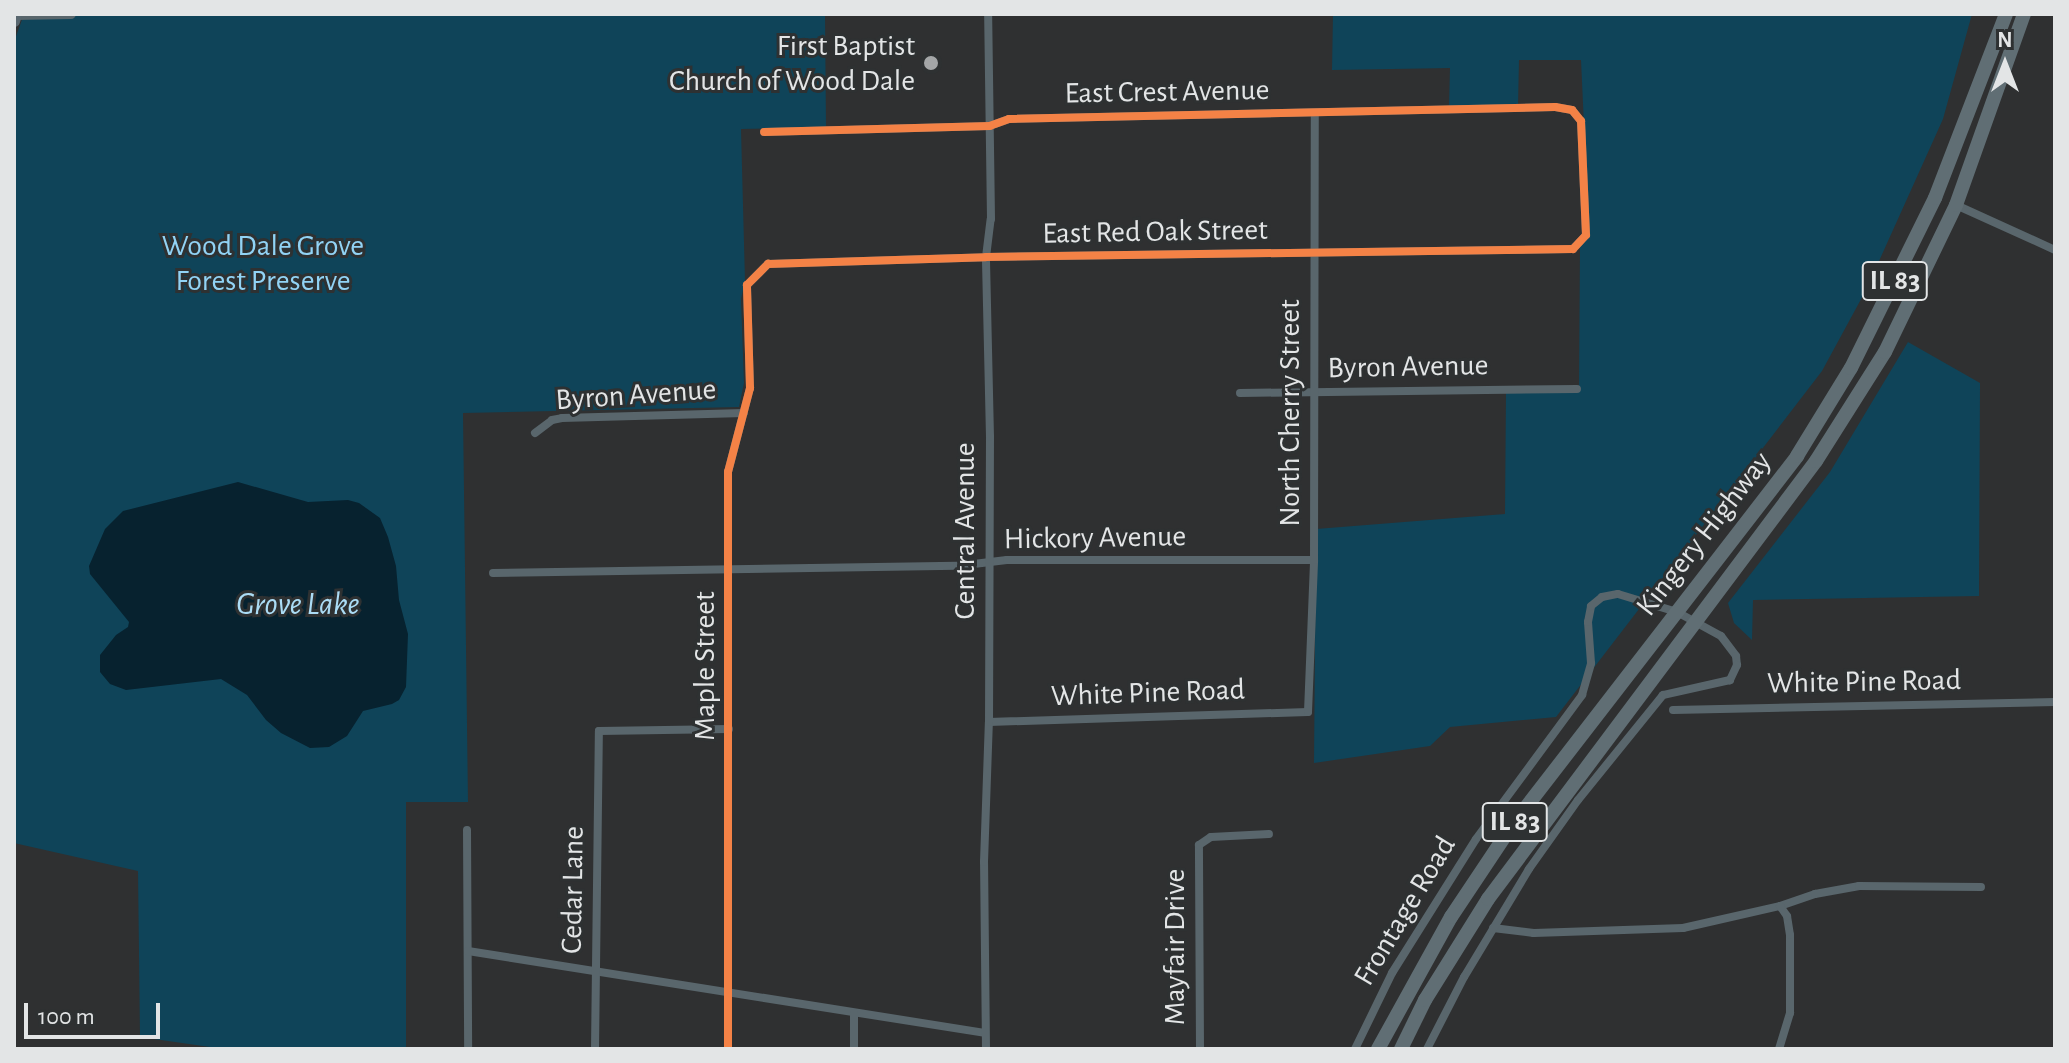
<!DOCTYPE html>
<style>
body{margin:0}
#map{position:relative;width:2069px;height:1063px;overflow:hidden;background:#2f3031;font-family:"Alegreya Sans",sans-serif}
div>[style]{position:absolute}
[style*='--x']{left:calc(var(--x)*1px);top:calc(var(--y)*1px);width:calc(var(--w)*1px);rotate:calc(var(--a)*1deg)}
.green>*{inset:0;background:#0f4459}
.water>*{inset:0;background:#07222f}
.minor>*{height:8px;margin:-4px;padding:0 4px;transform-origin:4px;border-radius:4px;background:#59666c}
.tertiary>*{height:10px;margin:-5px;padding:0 5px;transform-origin:5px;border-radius:5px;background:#59666c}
.secondary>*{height:11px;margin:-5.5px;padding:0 5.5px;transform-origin:5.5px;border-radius:5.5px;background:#59676f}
.trunk>*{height:14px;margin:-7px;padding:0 7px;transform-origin:7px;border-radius:7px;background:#606e74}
.cycleway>*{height:8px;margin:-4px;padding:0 4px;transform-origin:4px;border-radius:4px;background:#f48246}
.dots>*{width:22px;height:22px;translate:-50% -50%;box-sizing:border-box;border:4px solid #2e3132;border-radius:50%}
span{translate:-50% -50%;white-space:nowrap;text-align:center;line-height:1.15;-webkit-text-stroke:6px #2e3132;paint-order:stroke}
.shield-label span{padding:2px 6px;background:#2e3132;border:2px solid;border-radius:6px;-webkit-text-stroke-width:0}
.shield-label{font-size:28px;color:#e3e5e6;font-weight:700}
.poi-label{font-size:30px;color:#e3e5e6}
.right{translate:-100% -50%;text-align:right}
.street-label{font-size:30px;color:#e3e5e6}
.park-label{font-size:30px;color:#91d3f5}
.water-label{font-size:32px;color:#abdcf5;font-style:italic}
.frame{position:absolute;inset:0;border:16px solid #e3e5e6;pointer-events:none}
.north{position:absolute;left:1965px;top:24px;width:80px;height:80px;-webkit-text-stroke:6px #2e3132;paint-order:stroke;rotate:0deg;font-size:22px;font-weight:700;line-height:32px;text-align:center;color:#e3e5e6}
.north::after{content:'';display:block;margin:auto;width:28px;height:36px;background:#e3e5e6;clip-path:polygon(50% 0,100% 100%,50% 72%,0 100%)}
.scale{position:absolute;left:24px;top:1003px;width:136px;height:36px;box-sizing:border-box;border:4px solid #e3e5e6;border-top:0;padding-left:10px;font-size:24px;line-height:28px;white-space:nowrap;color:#e3e5e6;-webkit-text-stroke:6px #2e3132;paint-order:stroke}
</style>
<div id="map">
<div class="green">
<i style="clip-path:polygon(24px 14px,825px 14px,826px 127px,741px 129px,745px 281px,741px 299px,744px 383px,739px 407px,463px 413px,468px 802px,406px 802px,406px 1049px,224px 1049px,140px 1037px,138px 871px,14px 843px,14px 42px)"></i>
<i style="clip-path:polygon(1333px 14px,1972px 14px,1943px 119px,1866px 290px,1822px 371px,1556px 717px,1450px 727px,1430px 746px,1314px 763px,1316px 529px,1505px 514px,1506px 392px,1579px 391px,1580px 245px,1589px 235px,1581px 60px,1519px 60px,1518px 106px,1449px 107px,1450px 68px,1332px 70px)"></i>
<i style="clip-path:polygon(1908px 342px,1980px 383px,1979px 596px,1753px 600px,1752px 640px,1734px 623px,1728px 603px,1830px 472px)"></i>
</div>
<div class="water">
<i style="clip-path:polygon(238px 482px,308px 502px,348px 500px,359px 503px,380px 518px,388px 537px,396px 566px,399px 600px,408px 634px,406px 687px,399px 700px,392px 704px,363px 711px,347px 736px,329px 747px,310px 748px,281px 733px,266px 720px,247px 695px,221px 679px,126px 690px,110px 684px,100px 672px,100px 655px,116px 635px,128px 627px,129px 622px,90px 574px,89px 566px,105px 529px,123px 511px)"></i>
</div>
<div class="minor">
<i style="--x:1956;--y:205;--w:109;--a:24.4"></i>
<i style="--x:1240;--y:393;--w:337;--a:-0.7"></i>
<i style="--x:535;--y:433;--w:21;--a:-37"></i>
<i style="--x:552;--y:420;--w:10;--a:-11"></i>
<i style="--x:562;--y:418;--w:182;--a:-1.6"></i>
<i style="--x:493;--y:573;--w:464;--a:-0.9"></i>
<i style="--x:957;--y:566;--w:50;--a:-6.8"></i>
<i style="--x:1007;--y:560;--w:307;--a:0"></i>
<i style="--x:1673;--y:710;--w:382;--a:-1.2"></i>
<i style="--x:989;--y:722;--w:319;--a:-1.8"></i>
<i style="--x:1308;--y:712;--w:152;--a:-87.7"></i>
<i style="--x:1314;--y:560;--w:446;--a:-89.9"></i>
<i style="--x:467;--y:830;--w:219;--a:89.7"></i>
<i style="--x:1493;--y:928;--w:41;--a:7"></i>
<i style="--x:1534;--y:933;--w:149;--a:-1.9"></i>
<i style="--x:1683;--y:928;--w:99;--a:-12.8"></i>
<i style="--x:1780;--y:906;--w:37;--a:-19"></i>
<i style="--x:1815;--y:894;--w:45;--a:-10.3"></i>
<i style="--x:1859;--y:886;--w:122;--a:0.5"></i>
<i style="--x:468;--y:951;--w:523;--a:9.01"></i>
<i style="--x:595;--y:1049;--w:318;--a:-89.3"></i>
<i style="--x:599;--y:731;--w:130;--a:-0.9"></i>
<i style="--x:728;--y:1049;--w:577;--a:-90"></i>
<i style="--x:728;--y:472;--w:87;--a:-75.3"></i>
<i style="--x:750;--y:388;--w:103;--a:-91.7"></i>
<i style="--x:747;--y:285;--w:30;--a:-45"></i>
<i style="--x:768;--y:264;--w:218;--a:-1.8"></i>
<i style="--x:986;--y:257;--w:587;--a:-0.78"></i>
<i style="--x:1573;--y:249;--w:19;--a:-47"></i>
<i style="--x:1586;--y:235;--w:114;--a:-92.5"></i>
<i style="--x:1581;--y:121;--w:14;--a:-129"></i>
<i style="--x:1572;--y:110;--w:17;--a:-170"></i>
<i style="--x:1555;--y:107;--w:546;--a:178.74"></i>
<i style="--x:1009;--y:119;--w:20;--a:160"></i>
<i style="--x:990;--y:126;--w:226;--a:178.5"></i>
<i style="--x:854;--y:1049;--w:36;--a:-90"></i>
<i style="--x:986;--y:1049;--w:187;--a:-90.6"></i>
<i style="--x:984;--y:862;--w:140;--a:-88"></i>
<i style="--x:989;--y:722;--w:285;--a:-89.8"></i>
<i style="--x:990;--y:437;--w:180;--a:-91.3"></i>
<i style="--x:986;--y:257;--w:38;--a:-83"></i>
<i style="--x:991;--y:219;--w:205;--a:-90.8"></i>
<i style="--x:1200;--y:1049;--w:204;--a:-90.3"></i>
<i style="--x:1199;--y:845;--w:14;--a:-34"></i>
<i style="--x:1211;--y:837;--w:58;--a:-3"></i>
<i style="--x:1355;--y:1049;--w:85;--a:-64"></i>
<i style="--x:1392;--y:973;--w:158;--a:-57.9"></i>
<i style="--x:1476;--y:839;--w:179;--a:-53.6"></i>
<i style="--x:1582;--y:695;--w:33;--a:-74"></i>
<i style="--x:1591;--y:663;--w:41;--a:-94.2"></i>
<i style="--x:1588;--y:622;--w:16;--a:-79"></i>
<i style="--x:1591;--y:606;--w:14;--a:-39"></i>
<i style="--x:1602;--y:597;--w:16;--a:-11"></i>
<i style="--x:1618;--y:594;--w:62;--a:17"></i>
<i style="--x:1677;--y:612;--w:50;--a:28.6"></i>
<i style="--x:1721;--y:636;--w:25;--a:53"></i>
<i style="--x:1736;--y:656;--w:9;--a:84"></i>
<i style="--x:1737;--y:665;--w:17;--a:115"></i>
<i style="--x:1730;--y:680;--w:69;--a:167.4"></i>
<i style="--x:1663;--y:695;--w:135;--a:129"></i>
<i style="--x:1578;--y:800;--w:85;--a:125.4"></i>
<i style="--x:1529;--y:869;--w:126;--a:121"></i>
<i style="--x:1464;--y:977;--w:81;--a:117.2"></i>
<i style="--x:1779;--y:1049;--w:38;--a:-73"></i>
<i style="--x:1790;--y:1013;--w:78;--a:-90"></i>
<i style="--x:1790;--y:935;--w:19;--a:-99"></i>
<i style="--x:1787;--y:916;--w:12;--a:-125"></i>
</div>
<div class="tertiary">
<i style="--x:16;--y:15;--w:55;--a:-1"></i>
</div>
<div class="secondary">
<i style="--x:14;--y:21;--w:7;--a:-74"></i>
</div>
<div class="trunk">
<i style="--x:1378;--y:1049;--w:151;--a:-61.1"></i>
<i style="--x:1451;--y:917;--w:112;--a:-56.3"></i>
<i style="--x:1513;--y:824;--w:465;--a:-52.3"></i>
<i style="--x:1797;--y:456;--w:103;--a:-58.5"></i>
<i style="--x:1851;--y:368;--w:190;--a:-63.7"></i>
<i style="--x:1935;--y:198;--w:197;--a:-68.9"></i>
<i style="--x:1401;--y:1049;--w:55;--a:-63.9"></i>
<i style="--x:1425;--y:1000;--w:119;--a:-58"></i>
<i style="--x:1488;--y:899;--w:547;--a:-53.17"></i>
<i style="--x:1816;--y:461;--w:129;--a:-57.7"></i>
<i style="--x:1885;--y:352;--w:163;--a:-64.2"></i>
<i style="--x:1956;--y:205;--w:203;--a:-70.4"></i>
</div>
<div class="cycleway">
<i style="--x:728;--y:1049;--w:577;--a:-90"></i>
<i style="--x:728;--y:472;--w:87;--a:-75.3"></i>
<i style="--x:750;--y:388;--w:103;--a:-91.7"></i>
<i style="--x:747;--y:285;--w:30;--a:-45"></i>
<i style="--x:768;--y:264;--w:218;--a:-1.8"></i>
<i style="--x:986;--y:257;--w:587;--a:-0.78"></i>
<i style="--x:1573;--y:249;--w:19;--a:-47"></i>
<i style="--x:1586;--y:235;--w:114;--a:-92.5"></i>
<i style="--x:1581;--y:121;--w:14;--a:-129"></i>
<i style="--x:1572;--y:110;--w:17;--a:-170"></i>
<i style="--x:1555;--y:107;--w:546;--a:178.74"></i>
<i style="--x:1009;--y:119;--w:20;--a:160"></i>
<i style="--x:990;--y:126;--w:226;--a:178.5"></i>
</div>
<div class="dots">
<i style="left:931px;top:63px;background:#a4a6a7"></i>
</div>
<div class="shield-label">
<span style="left:1895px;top:281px">IL 83</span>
<span style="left:1515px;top:822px">IL 83</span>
</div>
<div class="poi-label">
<span class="right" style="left:915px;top:63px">First Baptist<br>Church of Wood Dale</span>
</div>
<div class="street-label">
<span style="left:1167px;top:92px;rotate:-1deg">East Crest Avenue</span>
<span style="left:1155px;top:232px;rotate:-1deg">East Red Oak Street</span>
<span style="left:1408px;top:367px;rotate:-1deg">Byron Avenue</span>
<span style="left:636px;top:395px;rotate:-4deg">Byron Avenue</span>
<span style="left:1290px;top:413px;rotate:-90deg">North Cherry Street</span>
<span style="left:965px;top:531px;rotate:-90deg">Central Avenue</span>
<span style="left:1704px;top:534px;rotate:-52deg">Kingery Highway</span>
<span style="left:1095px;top:538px;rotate:-1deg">Hickory Avenue</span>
<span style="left:705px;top:666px;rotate:-90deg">Maple Street</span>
<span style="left:1864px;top:682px;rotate:-1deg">White Pine Road</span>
<span style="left:1148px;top:693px;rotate:-2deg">White Pine Road</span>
<span style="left:573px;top:890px;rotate:-89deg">Cedar Lane</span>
<span style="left:1405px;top:911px;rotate:-59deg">Frontage Road</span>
<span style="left:1175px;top:947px;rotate:-90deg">Mayfair Drive</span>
</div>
<div class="park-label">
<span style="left:263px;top:263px">Wood Dale Grove<br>Forest Preserve</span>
</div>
<div class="water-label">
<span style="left:298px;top:604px">Grove Lake</span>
</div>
<div class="frame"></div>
<div class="north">N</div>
<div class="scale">100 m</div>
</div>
